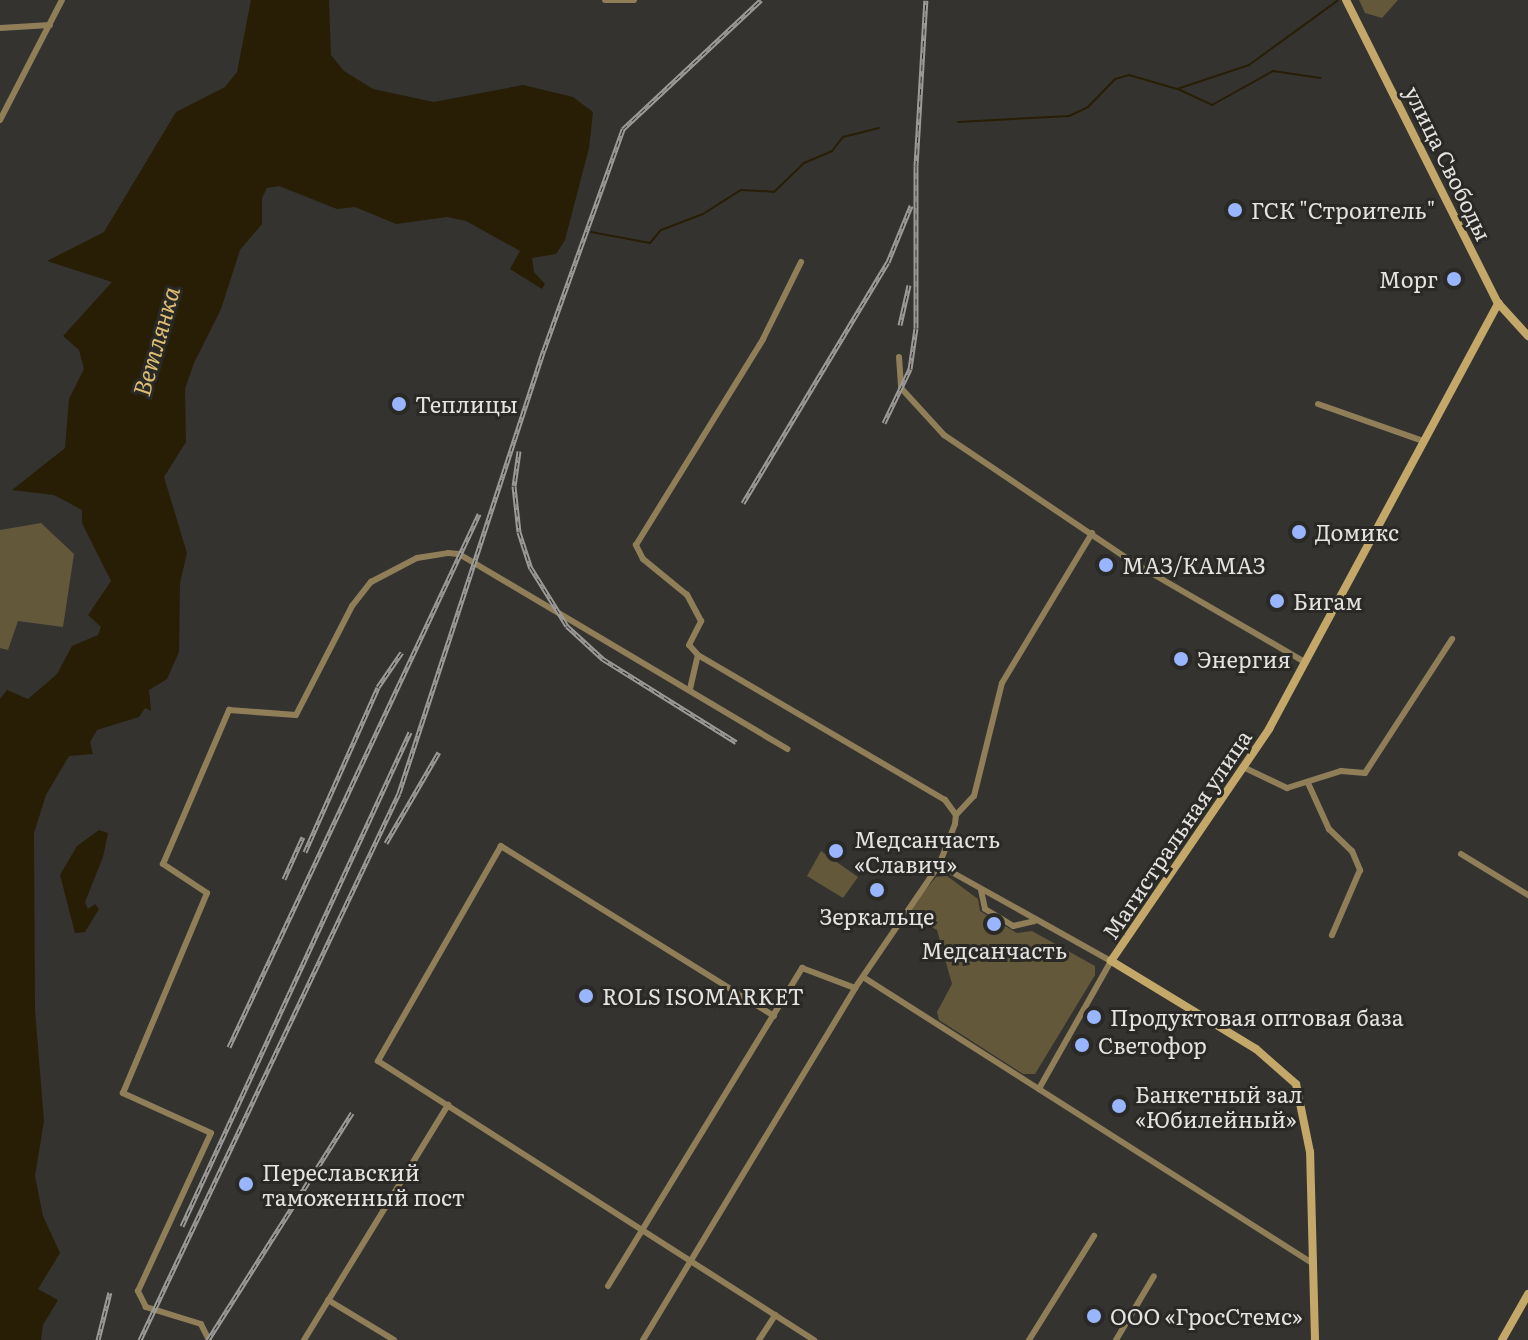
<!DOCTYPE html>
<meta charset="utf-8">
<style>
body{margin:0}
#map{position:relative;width:1528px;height:1340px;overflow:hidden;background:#343330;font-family:Literata,serif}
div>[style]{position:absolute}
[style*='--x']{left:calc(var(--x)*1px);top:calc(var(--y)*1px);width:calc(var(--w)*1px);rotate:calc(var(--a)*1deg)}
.green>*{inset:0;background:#64583b}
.water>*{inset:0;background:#281e06}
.stream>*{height:2px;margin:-1px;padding:0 1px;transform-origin:1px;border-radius:1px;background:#281e06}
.street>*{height:6px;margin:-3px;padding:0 3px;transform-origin:3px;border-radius:3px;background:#8f7e58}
.secondary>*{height:8px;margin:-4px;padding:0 4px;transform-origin:4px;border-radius:4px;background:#c3a869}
.rail>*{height:5px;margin-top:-2.5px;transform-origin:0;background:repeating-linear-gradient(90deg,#2a2926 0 6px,#9c9b99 0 12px);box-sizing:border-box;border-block:2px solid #9c9b99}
.dots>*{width:22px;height:22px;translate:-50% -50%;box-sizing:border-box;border:4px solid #2a2926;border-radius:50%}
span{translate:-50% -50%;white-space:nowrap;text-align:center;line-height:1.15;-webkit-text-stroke:6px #2a2926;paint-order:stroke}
.street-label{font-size:22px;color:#e4e3e1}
.poi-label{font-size:22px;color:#e4e3e1}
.left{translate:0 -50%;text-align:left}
.right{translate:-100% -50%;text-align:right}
.water-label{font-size:24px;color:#dbbc72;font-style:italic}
</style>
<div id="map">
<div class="green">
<i style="clip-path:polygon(1359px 0,1398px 0,1382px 18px,1365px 13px)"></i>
<i style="clip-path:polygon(41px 523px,74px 554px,63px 627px,18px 621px,8px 650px,0 648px,0 530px)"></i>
<i style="clip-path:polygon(821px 851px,858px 877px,843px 898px,807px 876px)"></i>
<i style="clip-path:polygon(947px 876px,978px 899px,980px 911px,1017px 933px,1032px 931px,1095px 966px,1095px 975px,1035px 1074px,1023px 1074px,939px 1020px,937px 1012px,952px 984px,937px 930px,906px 913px,936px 877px)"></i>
</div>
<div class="water">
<i style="clip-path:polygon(251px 0,329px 0,331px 55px,344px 71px,373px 89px,434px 102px,523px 85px,573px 97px,593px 112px,589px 148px,565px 240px,556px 254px,532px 258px,534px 272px,545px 284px,542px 289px,510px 269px,520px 251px,466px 221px,447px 217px,396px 224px,355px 207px,337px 209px,279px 186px,267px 188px,262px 198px,262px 224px,240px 250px,221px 309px,194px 363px,185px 389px,186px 442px,164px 477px,187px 553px,180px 583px,179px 652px,167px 679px,149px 690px,151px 711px,145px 708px,139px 717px,97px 730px,90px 742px,93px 754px,69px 756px,46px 795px,34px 833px,35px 1010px,44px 1121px,35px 1176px,43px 1216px,60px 1253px,38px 1289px,58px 1300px,43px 1325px,41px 1340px,0 1340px,0 699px,7px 690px,28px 699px,57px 674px,72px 646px,98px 635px,101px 627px,88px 615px,111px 581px,82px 523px,82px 510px,54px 495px,12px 490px,65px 448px,69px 399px,84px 369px,79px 350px,63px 336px,112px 282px,47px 261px,104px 232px,176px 112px,225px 87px,237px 72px)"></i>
<i style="clip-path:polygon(99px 830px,108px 833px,103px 857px,85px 902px,88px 909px,95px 904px,99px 909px,85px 932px,75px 933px,60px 875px,77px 846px)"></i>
</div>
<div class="stream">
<i style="--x:1178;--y:89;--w:38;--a:25"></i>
<i style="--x:1212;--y:105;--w:70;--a:-29.1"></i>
<i style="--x:1273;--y:71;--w:48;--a:8.5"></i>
<i style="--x:958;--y:122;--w:111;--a:-3.1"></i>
<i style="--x:1069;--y:116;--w:21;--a:-25"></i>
<i style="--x:1088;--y:107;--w:39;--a:-46"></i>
<i style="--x:1115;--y:79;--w:15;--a:-16"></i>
<i style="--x:1129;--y:75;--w:50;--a:16.3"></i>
<i style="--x:1177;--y:89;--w:76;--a:-18.4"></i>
<i style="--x:1249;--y:65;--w:109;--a:-36"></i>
<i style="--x:591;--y:232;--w:60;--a:10.6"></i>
<i style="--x:650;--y:243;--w:17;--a:-50"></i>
<i style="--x:661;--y:230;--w:45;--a:-20.9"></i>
<i style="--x:703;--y:214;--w:45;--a:-32.3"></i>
<i style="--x:741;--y:190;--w:33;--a:3"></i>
<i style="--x:774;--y:192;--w:42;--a:-44"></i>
<i style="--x:804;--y:163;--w:30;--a:-23"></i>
<i style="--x:832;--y:151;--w:18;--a:-52"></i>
<i style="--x:843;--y:137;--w:37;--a:-14"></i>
</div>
<div class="street">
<i style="--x:605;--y:0;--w:29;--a:0"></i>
<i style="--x:0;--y:28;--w:50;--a:-3.4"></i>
<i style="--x:0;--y:120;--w:135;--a:-62.7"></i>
<i style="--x:899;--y:357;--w:31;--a:86"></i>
<i style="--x:901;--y:388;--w:64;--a:47.5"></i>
<i style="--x:944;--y:435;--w:229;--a:34"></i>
<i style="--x:1134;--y:563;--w:198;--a:30.1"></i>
<i style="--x:1318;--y:404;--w:111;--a:19.4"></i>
<i style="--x:690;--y:689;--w:35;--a:-77"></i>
<i style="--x:698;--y:655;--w:13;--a:-132"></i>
<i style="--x:689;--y:645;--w:27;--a:-63"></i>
<i style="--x:701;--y:621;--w:30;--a:-118"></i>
<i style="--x:687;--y:595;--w:57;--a:-140.7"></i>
<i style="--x:643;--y:559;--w:16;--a:-117"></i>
<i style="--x:636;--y:545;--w:242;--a:-58.3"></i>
<i style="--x:763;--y:339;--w:86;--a:-63.7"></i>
<i style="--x:1245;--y:768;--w:47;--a:25.5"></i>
<i style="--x:1287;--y:788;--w:57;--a:-17.5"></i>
<i style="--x:1341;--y:771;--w:24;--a:5"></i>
<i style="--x:1365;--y:773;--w:160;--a:-57"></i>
<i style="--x:1308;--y:783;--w:51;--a:65.5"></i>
<i style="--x:1329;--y:829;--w:32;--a:44"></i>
<i style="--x:1352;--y:851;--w:21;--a:67"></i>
<i style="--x:1360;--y:870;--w:71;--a:113.3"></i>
<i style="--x:956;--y:815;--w:26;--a:-47"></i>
<i style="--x:974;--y:796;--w:116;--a:-76.1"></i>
<i style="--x:1002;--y:683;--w:175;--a:-59"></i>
<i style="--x:1461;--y:854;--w:79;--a:31.5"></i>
<i style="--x:939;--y:865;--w:197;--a:29.2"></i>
<i style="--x:1111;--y:961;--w:147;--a:119.4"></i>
<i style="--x:981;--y:890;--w:19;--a:78"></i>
<i style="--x:985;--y:909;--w:33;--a:31"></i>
<i style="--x:1013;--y:926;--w:22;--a:-13"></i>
<i style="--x:863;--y:977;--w:532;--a:32.5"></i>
<i style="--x:774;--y:1016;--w:322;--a:-148.1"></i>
<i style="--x:501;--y:846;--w:248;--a:119.8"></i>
<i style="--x:378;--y:1061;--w:518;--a:32.62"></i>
<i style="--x:608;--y:1286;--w:373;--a:-58.6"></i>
<i style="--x:802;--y:968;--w:57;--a:20.7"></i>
<i style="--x:855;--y:988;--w:149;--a:-55.7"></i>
<i style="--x:939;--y:865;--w:44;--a:-68.7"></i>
<i style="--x:955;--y:824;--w:9;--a:-84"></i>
<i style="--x:956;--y:815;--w:19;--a:-126"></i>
<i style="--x:945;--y:800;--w:286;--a:-149.6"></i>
<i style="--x:328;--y:1300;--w:77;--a:31.2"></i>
<i style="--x:209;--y:1340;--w:18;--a:-117"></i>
<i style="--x:201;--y:1324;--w:58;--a:-162.8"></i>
<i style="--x:146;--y:1307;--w:18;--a:-117"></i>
<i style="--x:138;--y:1291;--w:174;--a:-65.2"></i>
<i style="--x:211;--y:1133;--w:97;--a:-155.6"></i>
<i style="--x:123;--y:1093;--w:217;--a:-67.2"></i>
<i style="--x:207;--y:893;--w:53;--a:-146.6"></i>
<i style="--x:163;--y:864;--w:168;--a:-66.8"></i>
<i style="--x:229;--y:710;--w:67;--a:4.3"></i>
<i style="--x:296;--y:715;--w:123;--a:-62.8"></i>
<i style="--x:352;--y:606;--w:31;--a:-52"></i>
<i style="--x:371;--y:582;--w:52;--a:-27.6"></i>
<i style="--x:417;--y:558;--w:31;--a:-9"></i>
<i style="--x:448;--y:553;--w:11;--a:5"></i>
<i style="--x:459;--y:554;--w:382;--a:30.7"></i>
<i style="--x:304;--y:1340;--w:276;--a:-58.5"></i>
<i style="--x:643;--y:1340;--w:411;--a:-58.9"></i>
<i style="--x:759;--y:1340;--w:30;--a:-57"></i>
<i style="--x:1029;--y:1340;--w:123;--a:-58"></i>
<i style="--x:1116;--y:1340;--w:74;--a:-59.3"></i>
</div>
<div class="secondary">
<i style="--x:1346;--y:0;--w:339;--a:63.4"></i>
<i style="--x:1498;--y:303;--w:45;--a:47.7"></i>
<i style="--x:1315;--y:1340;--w:188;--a:-91.5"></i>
<i style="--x:1310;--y:1152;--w:69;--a:-101.6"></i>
<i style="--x:1296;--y:1084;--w:53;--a:-138.8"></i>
<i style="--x:1256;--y:1049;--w:170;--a:-148.7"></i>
<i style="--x:1111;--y:961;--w:281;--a:-55.7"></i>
<i style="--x:1269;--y:729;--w:484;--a:-61.7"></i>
<i style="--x:1502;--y:1340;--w:53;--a:-60.5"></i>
</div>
<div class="rail">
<i style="--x:900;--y:325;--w:41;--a:-77.3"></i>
<i style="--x:884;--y:423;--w:60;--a:-64.3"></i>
<i style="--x:910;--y:369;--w:41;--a:-81.7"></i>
<i style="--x:916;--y:328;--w:162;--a:-90"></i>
<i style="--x:916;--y:166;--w:166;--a:-86.6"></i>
<i style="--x:519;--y:451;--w:35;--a:98"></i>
<i style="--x:514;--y:486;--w:46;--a:83.8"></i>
<i style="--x:519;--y:532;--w:38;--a:72"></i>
<i style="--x:531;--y:568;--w:68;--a:58.2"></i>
<i style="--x:567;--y:626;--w:49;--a:42.5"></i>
<i style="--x:603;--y:659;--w:157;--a:32"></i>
<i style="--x:743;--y:503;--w:281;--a:-59"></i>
<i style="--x:888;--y:262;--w:61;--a:-67.7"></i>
<i style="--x:386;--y:843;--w:105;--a:-59.8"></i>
<i style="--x:305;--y:852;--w:180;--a:-66.1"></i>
<i style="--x:378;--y:687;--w:42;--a:-55.6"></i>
<i style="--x:284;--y:879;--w:46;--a:-65.7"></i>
<i style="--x:229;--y:1047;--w:589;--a:-64.87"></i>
<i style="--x:182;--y:1226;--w:544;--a:-65.22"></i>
<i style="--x:98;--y:1340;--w:49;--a:-76"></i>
<i style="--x:140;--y:1340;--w:605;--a:-64.66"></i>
<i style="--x:399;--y:793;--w:466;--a:-71.9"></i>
<i style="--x:544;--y:350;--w:235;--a:-70.3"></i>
<i style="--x:623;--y:129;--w:189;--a:-43.1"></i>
<i style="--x:208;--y:1340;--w:269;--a:-57.6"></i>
</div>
<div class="dots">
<i style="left:1235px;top:210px;background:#99b5fd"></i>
<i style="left:1454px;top:279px;background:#99b5fd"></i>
<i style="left:399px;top:404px;background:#99b5fd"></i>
<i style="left:1299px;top:532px;background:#99b5fd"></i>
<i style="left:1106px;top:565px;background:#99b5fd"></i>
<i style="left:1277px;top:601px;background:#99b5fd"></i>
<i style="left:1181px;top:659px;background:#99b5fd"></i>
<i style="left:836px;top:851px;background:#99b5fd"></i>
<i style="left:877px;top:890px;background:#99b5fd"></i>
<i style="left:994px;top:924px;background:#99b5fd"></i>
<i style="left:586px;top:996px;background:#99b5fd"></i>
<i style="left:1094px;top:1017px;background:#99b5fd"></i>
<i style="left:1082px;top:1045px;background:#99b5fd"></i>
<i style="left:1119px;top:1106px;background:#99b5fd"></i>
<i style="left:246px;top:1184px;background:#99b5fd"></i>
<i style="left:1094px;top:1316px;background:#99b5fd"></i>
</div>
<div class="street-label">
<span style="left:1449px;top:163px;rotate:64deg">улица Свободы</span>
<span style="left:1176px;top:834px;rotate:-56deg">Магистральная улица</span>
</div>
<div class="poi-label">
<span class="left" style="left:1251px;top:210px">ГСК "Строитель"</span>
<span class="right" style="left:1438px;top:279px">Морг</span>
<span class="left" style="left:415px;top:404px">Теплицы</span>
<span class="left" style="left:1315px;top:532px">Домикс</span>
<span class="left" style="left:1122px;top:565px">МАЗ/КАМАЗ</span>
<span class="left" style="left:1293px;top:601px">Бигам</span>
<span class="left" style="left:1197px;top:659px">Энергия</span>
<span class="left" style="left:854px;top:851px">Медсанчасть<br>«Славич»</span>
<span style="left:877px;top:916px">Зеркальце</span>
<span style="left:994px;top:950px">Медсанчасть</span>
<span class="left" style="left:602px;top:996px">ROLS ISOMARKET</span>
<span class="left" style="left:1110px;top:1017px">Продуктовая оптовая база</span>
<span class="left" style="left:1098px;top:1045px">Светофор</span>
<span class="left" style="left:1135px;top:1106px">Банкетный зал<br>«Юбилейный»</span>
<span class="left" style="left:262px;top:1184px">Переславский<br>таможенный пост</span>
<span class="left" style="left:1110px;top:1316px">ООО «ГросСтемс»</span>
</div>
<div class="water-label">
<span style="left:155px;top:341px;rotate:-74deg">Ветлянка</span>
</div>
</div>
